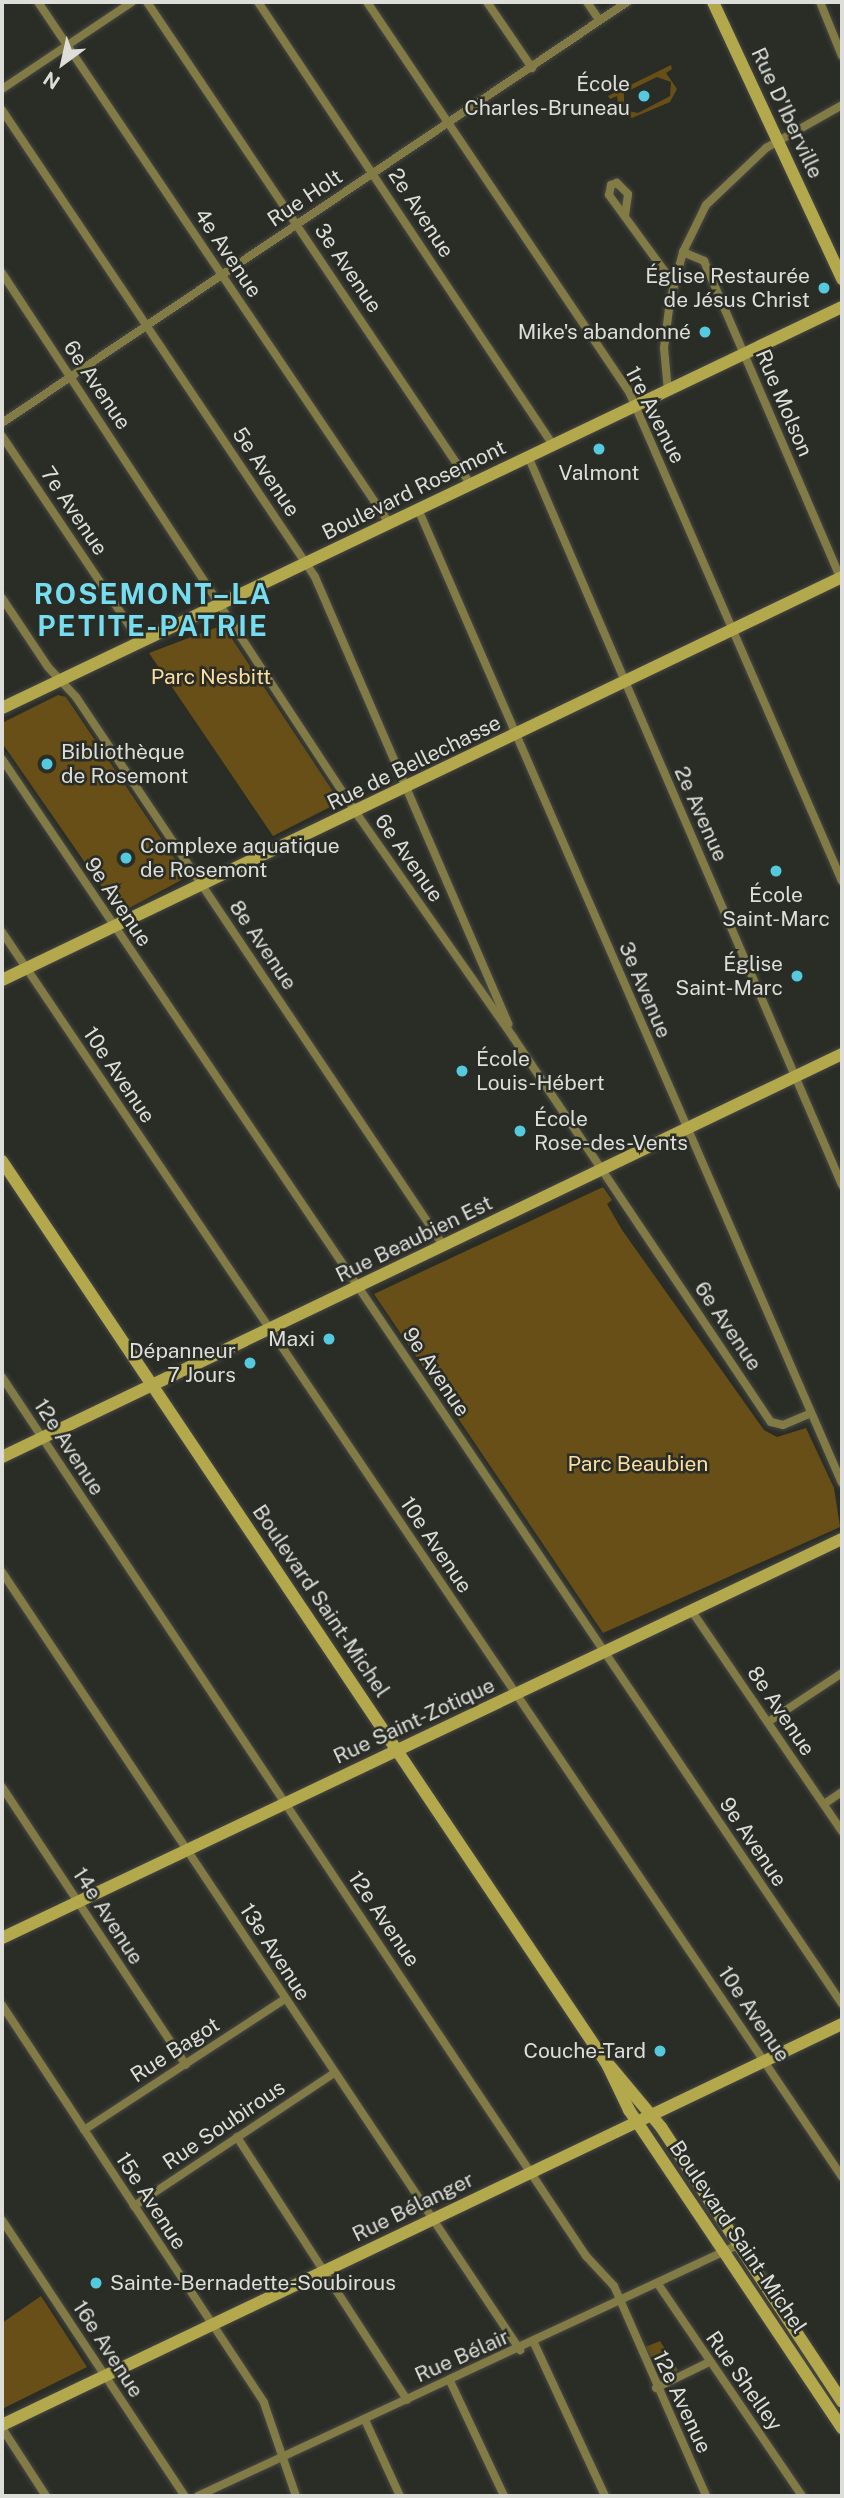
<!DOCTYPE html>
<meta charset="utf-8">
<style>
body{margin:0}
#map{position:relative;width:844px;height:2498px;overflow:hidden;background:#2a2c26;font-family:"Public Sans",sans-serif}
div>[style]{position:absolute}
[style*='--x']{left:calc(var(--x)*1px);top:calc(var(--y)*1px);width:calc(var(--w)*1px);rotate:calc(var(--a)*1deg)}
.green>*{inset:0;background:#684f17}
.roads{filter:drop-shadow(0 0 2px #474843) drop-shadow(0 0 2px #474843)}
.street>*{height:8px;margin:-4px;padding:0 4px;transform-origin:4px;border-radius:4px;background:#827b45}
.secondary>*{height:12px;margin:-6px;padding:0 6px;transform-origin:6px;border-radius:6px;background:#b4a84d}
.dots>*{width:19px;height:19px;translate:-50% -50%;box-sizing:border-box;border:4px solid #2a2c26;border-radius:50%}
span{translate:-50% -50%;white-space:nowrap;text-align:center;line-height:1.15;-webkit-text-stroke:5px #2a2c26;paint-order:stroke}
.poi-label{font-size:21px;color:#dddeda}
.right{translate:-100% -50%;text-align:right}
.left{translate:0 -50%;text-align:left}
.street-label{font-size:21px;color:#dddeda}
.park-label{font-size:21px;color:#fcdea3}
.district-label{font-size:28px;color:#76ddf1;font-weight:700;letter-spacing:2px}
.frame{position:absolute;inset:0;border:4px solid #dddeda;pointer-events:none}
.north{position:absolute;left:28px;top:28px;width:70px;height:70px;-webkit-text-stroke:5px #2a2c26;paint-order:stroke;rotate:213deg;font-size:19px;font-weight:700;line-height:28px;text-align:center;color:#dddeda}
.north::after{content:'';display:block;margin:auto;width:24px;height:32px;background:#dddeda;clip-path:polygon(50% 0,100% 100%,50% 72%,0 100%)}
</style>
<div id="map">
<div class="green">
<i style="clip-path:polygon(evenodd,671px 65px,672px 69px,666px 73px,677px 89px,670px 102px,632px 118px,619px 111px,617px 96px,610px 99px,608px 96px,671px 65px,657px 77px,671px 82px,670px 96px,638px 113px,624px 110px,624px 93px,657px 77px)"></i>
<i style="clip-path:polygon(223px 625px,340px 802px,273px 836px,149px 653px)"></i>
<i style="clip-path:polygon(58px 695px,66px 697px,187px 877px,120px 913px,2px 743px,2px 723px)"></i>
<i style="clip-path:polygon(603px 1187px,612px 1200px,607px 1204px,622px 1230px,764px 1430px,777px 1437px,806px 1428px,834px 1488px,840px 1527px,603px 1633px,374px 1294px)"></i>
<i style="clip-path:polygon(41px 2296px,87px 2367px,2px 2409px,2px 2323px)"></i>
<i style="clip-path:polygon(660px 2341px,678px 2370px,662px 2378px,645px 2347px)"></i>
</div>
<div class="roads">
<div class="street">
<i style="--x:38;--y:2;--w:628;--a:56.03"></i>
<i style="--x:147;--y:2;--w:582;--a:56.15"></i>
<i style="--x:258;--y:2;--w:532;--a:56.34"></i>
<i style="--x:367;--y:2;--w:472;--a:56.1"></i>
<i style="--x:630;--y:394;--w:531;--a:66.48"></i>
<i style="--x:487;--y:2;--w:80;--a:55.7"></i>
<i style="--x:587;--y:2;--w:22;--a:56"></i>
<i style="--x:820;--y:2;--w:58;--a:67.8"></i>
<i style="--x:2;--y:89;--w:156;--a:-33.8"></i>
<i style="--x:2;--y:110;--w:562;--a:56.17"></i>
<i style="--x:315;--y:577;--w:487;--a:66.6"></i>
<i style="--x:625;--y:216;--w:22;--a:-82"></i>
<i style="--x:628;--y:194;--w:16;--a:-135"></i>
<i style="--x:617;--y:183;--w:6;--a:162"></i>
<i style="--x:611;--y:185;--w:10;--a:101"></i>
<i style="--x:609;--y:195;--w:110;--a:53.9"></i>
<i style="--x:683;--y:252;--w:23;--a:23"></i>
<i style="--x:704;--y:261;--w:348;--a:66.7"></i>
<i style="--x:2;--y:273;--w:651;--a:56.73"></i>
<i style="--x:359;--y:817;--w:269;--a:55"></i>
<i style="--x:513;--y:1037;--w:463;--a:56.2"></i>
<i style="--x:771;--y:1422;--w:12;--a:14"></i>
<i style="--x:783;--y:1425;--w:28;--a:-23"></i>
<i style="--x:668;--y:391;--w:43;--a:-95.3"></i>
<i style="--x:664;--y:348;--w:47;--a:-82.7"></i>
<i style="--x:670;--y:301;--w:51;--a:-75.1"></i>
<i style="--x:683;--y:252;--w:52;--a:-63.9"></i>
<i style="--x:706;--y:205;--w:83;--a:-43.5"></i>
<i style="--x:766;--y:148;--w:87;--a:-29.5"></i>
<i style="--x:2;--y:423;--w:754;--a:-33.96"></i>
<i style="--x:2;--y:436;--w:247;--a:56.1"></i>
<i style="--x:528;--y:456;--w:794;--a:66.7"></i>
<i style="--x:418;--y:509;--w:1062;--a:66.48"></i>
<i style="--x:2;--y:598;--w:83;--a:56.3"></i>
<i style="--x:48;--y:667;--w:41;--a:47"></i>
<i style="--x:76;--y:697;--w:660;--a:56.19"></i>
<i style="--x:2;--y:759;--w:1502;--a:55.99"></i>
<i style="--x:2;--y:932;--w:1502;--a:55.99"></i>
<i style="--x:2;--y:1377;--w:1055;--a:56.4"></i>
<i style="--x:586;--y:2256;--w:41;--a:47"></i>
<i style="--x:614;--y:2286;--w:229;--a:66.3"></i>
<i style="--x:2;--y:1572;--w:935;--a:56.34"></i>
<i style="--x:691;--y:1610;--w:268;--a:55.7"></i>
<i style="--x:768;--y:1722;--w:89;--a:-33.5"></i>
<i style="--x:2;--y:1787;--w:333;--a:56.5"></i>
<i style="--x:824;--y:1804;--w:22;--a:-34"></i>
<i style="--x:2;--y:2005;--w:476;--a:56.6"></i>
<i style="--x:264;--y:2403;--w:98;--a:71"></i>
<i style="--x:84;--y:2130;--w:240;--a:-33.1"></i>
<i style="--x:237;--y:2137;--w:313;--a:57.1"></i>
<i style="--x:134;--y:2206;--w:240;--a:-33.6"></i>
<i style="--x:2;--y:2220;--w:331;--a:56.5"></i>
<i style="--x:658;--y:2284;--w:256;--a:55.8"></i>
<i style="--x:534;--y:2343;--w:169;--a:65.1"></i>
<i style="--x:450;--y:2381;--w:127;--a:64.8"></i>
<i style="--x:656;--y:2388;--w:59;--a:-26.1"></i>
<i style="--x:365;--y:2420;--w:84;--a:65.3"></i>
<i style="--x:2;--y:2428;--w:81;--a:57.1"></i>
<i style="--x:198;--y:2496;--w:595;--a:-24.93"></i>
</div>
<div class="secondary">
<i style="--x:713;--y:2;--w:306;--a:65"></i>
<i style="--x:2;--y:708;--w:931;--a:-25.52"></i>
<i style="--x:2;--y:980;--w:932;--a:-25.63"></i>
<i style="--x:2;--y:1161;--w:1087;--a:56.18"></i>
<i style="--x:607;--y:2064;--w:51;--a:64.4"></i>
<i style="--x:629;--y:2110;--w:383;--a:56.2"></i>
<i style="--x:2;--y:1457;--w:932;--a:-25.63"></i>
<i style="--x:2;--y:1938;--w:930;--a:-25.41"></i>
<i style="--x:610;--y:2066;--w:80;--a:50.1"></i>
<i style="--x:661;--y:2127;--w:329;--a:56.6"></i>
<i style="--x:2;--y:2425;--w:931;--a:-25.52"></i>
</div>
</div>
<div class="dots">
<i style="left:644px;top:96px;background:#55cadf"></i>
<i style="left:824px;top:288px;background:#55cadf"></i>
<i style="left:705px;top:332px;background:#55cadf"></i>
<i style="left:599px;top:449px;background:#55cadf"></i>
<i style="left:47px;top:764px;background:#55cadf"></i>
<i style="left:126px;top:858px;background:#55cadf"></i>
<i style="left:776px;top:871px;background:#55cadf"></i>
<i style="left:797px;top:976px;background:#55cadf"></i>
<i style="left:462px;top:1071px;background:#55cadf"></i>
<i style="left:520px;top:1131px;background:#55cadf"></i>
<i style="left:329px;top:1339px;background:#55cadf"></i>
<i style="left:250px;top:1363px;background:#55cadf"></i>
<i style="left:660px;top:2051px;background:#55cadf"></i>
<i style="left:96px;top:2283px;background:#55cadf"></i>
</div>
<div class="poi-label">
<span class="right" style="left:630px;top:96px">École<br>Charles-Bruneau</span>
<span class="right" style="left:810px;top:288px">Église Restaurée<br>de Jésus Christ</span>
<span class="right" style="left:691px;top:332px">Mike's abandonné</span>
<span style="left:599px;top:473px">Valmont</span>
<span class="left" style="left:61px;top:764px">Bibliothèque<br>de Rosemont</span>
<span class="left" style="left:140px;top:858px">Complexe aquatique<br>de Rosemont</span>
<span style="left:776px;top:907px">École<br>Saint-Marc</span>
<span class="right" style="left:783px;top:976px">Église<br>Saint-Marc</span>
<span class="left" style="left:476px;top:1071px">École<br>Louis-Hébert</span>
<span class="left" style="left:534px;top:1131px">École<br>Rose-des-Vents</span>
<span class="right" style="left:315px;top:1339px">Maxi</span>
<span class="right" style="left:236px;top:1363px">Dépanneur<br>7 Jours</span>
<span class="right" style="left:646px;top:2051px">Couche-Tard</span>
<span class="left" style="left:110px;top:2283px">Sainte-Bernadette-Soubirous</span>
</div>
<div class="street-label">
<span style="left:787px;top:113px;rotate:65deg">Rue D'Iberville</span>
<span style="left:305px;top:198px;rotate:-34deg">Rue Holt</span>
<span style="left:421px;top:213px;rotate:57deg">2e Avenue</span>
<span style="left:228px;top:253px;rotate:56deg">4e Avenue</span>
<span style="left:348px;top:268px;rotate:56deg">3e Avenue</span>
<span style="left:97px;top:385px;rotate:56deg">6e Avenue</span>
<span style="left:784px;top:403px;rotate:67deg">Rue Molson</span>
<span style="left:655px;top:415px;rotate:63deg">1re Avenue</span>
<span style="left:266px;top:472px;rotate:56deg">5e Avenue</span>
<span style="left:414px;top:490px;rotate:-26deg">Boulevard Rosemont</span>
<span style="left:74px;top:511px;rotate:56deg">7e Avenue</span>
<span style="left:414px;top:763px;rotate:-26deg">Rue de Bellechasse</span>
<span style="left:701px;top:814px;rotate:66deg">2e Avenue</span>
<span style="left:409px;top:858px;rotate:55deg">6e Avenue</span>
<span style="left:118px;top:902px;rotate:56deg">9e Avenue</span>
<span style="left:263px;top:945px;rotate:56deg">8e Avenue</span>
<span style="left:645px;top:990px;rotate:67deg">3e Avenue</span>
<span style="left:119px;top:1075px;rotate:56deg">10e Avenue</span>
<span style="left:414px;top:1239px;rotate:-26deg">Rue Beaubien Est</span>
<span style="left:728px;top:1326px;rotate:56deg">6e Avenue</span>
<span style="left:436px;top:1372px;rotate:56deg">9e Avenue</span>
<span style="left:69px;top:1447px;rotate:57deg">12e Avenue</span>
<span style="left:436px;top:1545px;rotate:56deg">10e Avenue</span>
<span style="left:321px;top:1601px;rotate:56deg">Boulevard Saint-Michel</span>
<span style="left:781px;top:1711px;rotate:56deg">8e Avenue</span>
<span style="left:414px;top:1721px;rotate:-25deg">Rue Saint-Zotique</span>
<span style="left:753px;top:1842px;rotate:56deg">9e Avenue</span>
<span style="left:108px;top:1916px;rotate:57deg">14e Avenue</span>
<span style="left:384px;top:1919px;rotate:56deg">12e Avenue</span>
<span style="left:275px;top:1952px;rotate:57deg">13e Avenue</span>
<span style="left:754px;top:2014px;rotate:56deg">10e Avenue</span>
<span style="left:175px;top:2050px;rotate:-33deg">Rue Bagot</span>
<span style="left:224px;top:2125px;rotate:-34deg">Rue Soubirous</span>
<span style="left:151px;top:2201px;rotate:57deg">15e Avenue</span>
<span style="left:413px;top:2207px;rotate:-26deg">Rue Bélanger</span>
<span style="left:738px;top:2237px;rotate:56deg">Boulevard Saint-Michel</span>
<span style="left:108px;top:2349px;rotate:57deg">16e Avenue</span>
<span style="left:462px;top:2356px;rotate:-24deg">Rue Bélair</span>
<span style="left:744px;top:2381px;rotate:55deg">Rue Shelley</span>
<span style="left:682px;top:2402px;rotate:65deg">12e Avenue</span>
</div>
<div class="park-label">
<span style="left:211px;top:677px">Parc Nesbitt</span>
<span style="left:638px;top:1464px">Parc Beaubien</span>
</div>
<div class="district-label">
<span style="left:153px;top:610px">ROSEMONT–LA<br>PETITE-PATRIE</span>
</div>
<div class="frame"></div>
<div class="north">N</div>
</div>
